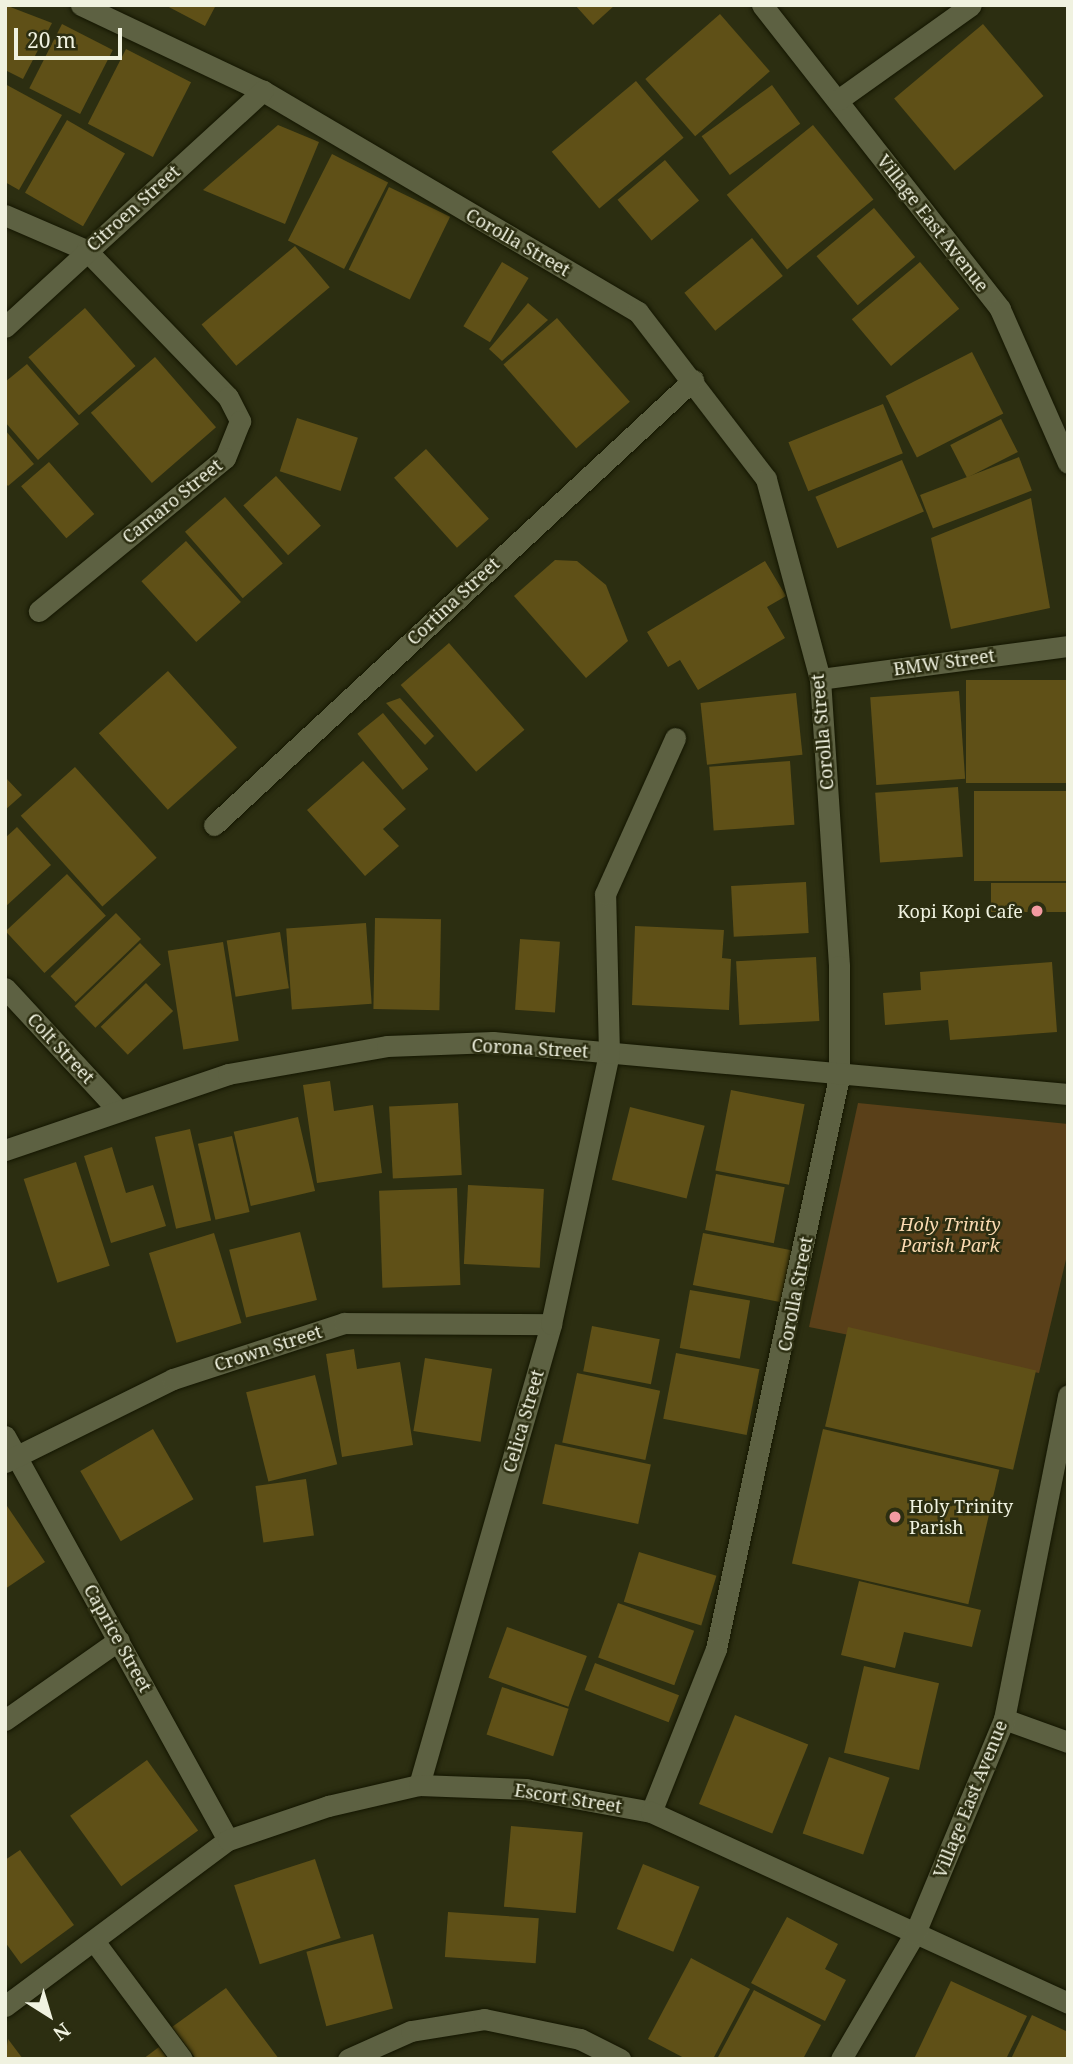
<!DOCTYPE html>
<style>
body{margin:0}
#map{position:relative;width:1073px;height:2064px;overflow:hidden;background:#2c2e11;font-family:"Noto Serif",serif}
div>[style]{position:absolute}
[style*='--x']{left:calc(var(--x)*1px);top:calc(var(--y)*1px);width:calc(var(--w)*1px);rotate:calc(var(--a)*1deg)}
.green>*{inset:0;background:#5a4019}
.building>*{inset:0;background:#5f5017;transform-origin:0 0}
.roads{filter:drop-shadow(0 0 2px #141600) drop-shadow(0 0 2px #141600)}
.minor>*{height:21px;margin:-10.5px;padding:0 10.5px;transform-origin:10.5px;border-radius:10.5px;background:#5d6142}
.dots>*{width:19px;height:19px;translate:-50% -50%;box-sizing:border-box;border:4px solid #2c2e11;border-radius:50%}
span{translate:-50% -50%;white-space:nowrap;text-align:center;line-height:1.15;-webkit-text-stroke:5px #2c2e11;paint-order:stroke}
.street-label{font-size:18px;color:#f0f2e0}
.poi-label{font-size:18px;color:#f0f2e0}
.right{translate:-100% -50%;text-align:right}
.left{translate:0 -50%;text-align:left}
.park-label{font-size:18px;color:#fadab1;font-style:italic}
.frame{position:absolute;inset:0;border:7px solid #f0f2e0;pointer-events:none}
.north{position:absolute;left:14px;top:1980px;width:70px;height:70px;-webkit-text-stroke:5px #2c2e11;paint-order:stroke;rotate:143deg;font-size:19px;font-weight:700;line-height:28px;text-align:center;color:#f0f2e0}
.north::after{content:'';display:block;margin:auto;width:24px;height:32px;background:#f0f2e0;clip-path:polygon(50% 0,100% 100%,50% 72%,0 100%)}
.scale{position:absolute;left:14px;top:28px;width:108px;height:32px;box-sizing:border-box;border:4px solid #f0f2e0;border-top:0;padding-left:9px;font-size:21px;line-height:24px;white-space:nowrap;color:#f0f2e0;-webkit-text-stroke:5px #2c2e11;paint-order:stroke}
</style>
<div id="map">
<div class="green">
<i style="clip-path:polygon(858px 1103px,1068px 1124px,1068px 1251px,1039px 1373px,809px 1327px)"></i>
</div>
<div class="building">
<i style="clip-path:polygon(5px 5px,52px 23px,23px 79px,5px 70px)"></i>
<i style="clip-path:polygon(165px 5px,216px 5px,205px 26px)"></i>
<i style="clip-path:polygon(575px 5px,615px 5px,593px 25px)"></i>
<i style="left:720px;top:14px;width:76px;height:99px;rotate:49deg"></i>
<i style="left:62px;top:24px;width:57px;height:72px;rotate:27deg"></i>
<i style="left:983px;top:24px;width:94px;height:116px;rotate:50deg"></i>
<i style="left:126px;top:49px;width:73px;height:84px;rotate:27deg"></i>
<i style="left:636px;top:81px;width:74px;height:110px;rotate:50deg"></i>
<i style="clip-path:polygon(5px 84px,62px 115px,19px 190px,5px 182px)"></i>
<i style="left:772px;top:85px;width:48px;height:87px;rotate:54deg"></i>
<i style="left:67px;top:120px;width:67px;height:84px;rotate:30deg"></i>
<i style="clip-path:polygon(278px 125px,319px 142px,285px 224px,203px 190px)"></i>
<i style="left:813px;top:125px;width:96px;height:111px;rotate:51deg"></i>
<i style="left:332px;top:154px;width:63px;height:97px;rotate:27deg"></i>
<i style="left:665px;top:160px;width:53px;height:62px;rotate:50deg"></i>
<i style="left:389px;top:187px;width:68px;height:92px;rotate:26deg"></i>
<i style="left:874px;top:208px;width:64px;height:75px;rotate:50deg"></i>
<i style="left:752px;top:238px;width:49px;height:87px;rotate:51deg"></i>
<i style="left:295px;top:246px;width:54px;height:122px;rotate:50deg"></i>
<i style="left:502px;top:262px;width:31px;height:75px;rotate:31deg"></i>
<i style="left:920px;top:262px;width:61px;height:89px;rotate:50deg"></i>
<i style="clip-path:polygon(528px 303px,548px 320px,502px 361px,489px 349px)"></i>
<i style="left:85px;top:308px;width:77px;height:75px;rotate:49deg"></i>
<i style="left:557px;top:318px;width:111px;height:71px;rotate:49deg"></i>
<i style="left:972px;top:352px;width:69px;height:97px;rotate:63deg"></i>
<i style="left:155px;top:357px;width:93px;height:85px;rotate:49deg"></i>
<i style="clip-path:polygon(27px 364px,79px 424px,38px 460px,5px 422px,5px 382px)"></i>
<i style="left:883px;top:404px;width:53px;height:102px;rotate:68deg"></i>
<i style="left:297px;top:418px;width:64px;height:56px;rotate:18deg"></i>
<i style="left:1001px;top:419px;width:37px;height:57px;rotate:63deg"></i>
<i style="clip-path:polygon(5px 430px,34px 464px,8px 486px,5px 483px)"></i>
<i style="left:426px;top:449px;width:94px;height:43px;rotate:48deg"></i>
<i style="left:1019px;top:457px;width:36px;height:106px;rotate:69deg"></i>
<i style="left:902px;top:460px;width:56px;height:94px;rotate:67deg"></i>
<i style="left:49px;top:462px;width:69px;height:37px;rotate:49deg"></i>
<i style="left:276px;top:476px;width:67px;height:44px;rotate:48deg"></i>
<i style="left:225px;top:497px;width:88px;height:53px;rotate:49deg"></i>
<i style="clip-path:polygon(1031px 498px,1050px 608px,951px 629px,931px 538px)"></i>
<i style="left:186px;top:541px;width:82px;height:60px;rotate:48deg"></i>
<i style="clip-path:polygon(555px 560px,577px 561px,606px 585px,628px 641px,586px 678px,514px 596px)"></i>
<i style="clip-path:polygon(765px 561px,786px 596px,767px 607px,785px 638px,698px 690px,680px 660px,668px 667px,647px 632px)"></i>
<i style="left:449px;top:643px;width:115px;height:64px;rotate:49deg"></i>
<i style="left:168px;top:671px;width:103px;height:93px;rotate:48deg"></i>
<i style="left:1068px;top:680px;width:103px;height:102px;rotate:90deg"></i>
<i style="left:959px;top:691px;width:88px;height:89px;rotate:86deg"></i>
<i style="left:796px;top:693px;width:62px;height:96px;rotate:84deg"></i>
<i style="clip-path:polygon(400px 698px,434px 736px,425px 745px,386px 703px)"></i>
<i style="left:383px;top:713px;width:72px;height:33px;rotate:51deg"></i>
<i style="clip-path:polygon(363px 761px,406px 809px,383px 829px,399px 846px,365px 876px,307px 810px)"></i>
<i style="left:790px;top:761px;width:64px;height:81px;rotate:86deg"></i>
<i style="left:75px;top:767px;width:122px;height:73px;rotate:48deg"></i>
<i style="clip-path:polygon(5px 777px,22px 795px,5px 810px)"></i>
<i style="left:958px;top:787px;width:70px;height:83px;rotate:86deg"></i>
<i style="left:1068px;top:791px;width:90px;height:94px;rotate:90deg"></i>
<i style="clip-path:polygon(17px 827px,51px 865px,5px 907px,5px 838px)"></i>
<i style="left:67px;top:874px;width:57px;height:84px;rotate:47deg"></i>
<i style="left:806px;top:882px;width:51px;height:75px;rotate:87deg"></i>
<i style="left:1068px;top:883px;width:29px;height:77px;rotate:90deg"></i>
<i style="left:116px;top:913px;width:36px;height:91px;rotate:46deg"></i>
<i style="left:375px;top:918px;width:66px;height:91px;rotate:1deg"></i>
<i style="left:366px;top:923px;width:81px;height:80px;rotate:86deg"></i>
<i style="clip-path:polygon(635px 926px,724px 930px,722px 958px,731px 959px,729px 1010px,632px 1005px)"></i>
<i style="left:280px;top:932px;width:57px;height:54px;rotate:81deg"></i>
<i style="left:520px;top:939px;width:40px;height:71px;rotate:4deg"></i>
<i style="left:223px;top:942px;width:100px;height:56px;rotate:81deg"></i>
<i style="left:140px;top:943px;width:30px;height:91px;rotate:46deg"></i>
<i style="left:816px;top:957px;width:64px;height:80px;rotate:87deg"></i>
<i style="clip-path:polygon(1052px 962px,1057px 1032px,950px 1040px,948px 1020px,885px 1025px,883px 993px,921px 990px,920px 972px)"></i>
<i style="left:146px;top:983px;width:39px;height:63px;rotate:46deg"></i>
<i style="clip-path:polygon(330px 1081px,334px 1111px,373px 1105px,382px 1173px,317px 1183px,303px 1085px)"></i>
<i style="left:731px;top:1090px;width:75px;height:82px;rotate:11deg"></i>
<i style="left:458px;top:1103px;width:72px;height:69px;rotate:87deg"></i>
<i style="left:630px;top:1107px;width:77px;height:75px;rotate:14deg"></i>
<i style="left:298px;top:1117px;width:76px;height:66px;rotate:77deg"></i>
<i style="left:190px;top:1129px;width:94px;height:36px;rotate:77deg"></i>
<i style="left:232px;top:1136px;width:78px;height:35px;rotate:77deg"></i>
<i style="clip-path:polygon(112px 1147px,126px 1193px,153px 1185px,166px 1226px,111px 1243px,84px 1156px)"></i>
<i style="left:76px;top:1162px;width:109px;height:55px;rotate:72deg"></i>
<i style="left:716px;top:1174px;width:70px;height:57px;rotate:11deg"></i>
<i style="left:468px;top:1185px;width:76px;height:79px;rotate:3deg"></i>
<i style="left:457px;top:1188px;width:97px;height:78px;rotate:88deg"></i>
<i style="left:300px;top:1232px;width:70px;height:73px;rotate:76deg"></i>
<i style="left:214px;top:1233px;width:94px;height:68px;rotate:73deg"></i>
<i style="left:703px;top:1233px;width:90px;height:53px;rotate:11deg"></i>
<i style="left:690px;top:1290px;width:61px;height:59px;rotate:10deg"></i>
<i style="left:592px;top:1326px;width:69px;height:46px;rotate:11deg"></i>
<i style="left:848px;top:1327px;width:193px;height:102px;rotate:13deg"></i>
<i style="clip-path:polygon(354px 1349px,357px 1369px,400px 1362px,413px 1445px,342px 1457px,326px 1354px)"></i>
<i style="left:676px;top:1353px;width:85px;height:67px;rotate:11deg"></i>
<i style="left:425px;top:1358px;width:68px;height:74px;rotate:9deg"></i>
<i style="left:577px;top:1373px;width:85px;height:71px;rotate:12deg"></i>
<i style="left:315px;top:1375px;width:92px;height:71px;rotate:76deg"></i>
<i style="left:153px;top:1429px;width:81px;height:84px;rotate:60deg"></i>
<i style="left:823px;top:1429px;width:181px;height:138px;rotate:13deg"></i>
<i style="left:555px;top:1444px;width:98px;height:61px;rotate:12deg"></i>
<i style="left:306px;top:1479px;width:57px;height:51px;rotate:82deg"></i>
<i style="clip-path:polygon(5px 1503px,45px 1562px,5px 1589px)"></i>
<i style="left:639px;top:1552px;width:81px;height:52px;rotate:17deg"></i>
<i style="clip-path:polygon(859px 1581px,981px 1610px,972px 1647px,904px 1632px,895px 1668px,841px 1655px)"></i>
<i style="left:618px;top:1603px;width:81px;height:58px;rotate:20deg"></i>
<i style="left:507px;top:1627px;width:85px;height:54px;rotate:20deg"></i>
<i style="left:595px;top:1663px;width:90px;height:29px;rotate:21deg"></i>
<i style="left:864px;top:1666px;width:77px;height:89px;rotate:13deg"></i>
<i style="left:502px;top:1687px;width:70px;height:50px;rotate:18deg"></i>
<i style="left:735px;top:1715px;width:79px;height:96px;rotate:22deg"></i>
<i style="left:829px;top:1757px;width:64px;height:81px;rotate:19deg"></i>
<i style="left:147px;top:1760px;width:87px;height:95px;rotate:54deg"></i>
<i style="left:511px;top:1826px;width:72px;height:81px;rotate:5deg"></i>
<i style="clip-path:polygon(20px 1850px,74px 1925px,21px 1964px,5px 1942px,5px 1860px)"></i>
<i style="left:315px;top:1859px;width:83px;height:85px;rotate:72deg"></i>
<i style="left:643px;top:1864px;width:61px;height:70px;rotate:22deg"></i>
<i style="left:448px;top:1912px;width:91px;height:45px;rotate:4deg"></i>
<i style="clip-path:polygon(787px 1917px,838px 1944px,825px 1969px,846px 1980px,825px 2021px,751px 1983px)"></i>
<i style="left:373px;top:1934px;width:77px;height:69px;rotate:75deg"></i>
<i style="clip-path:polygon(691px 1958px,750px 1989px,713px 2059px,686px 2059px,648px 2039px)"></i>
<i style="clip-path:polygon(951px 1981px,1027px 2016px,1006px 2059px,914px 2059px)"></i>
<i style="clip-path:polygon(226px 1988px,279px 2059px,196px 2059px,172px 2027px)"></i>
<i style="clip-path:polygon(754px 1990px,821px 2025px,803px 2059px,717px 2059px)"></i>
<i style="clip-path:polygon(1032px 2015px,1068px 2032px,1068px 2059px,1011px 2059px)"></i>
<i style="clip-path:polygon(8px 2039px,23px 2059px,5px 2059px)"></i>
<i style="clip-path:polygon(159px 2047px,168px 2059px,143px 2059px)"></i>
</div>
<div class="roads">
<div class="minor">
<i style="--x:81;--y:5;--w:201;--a:25.3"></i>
<i style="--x:263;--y:91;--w:435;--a:30.5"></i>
<i style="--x:638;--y:312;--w:210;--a:52.5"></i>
<i style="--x:766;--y:479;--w:207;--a:74.9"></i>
<i style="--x:820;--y:679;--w:288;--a:86.2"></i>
<i style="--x:839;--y:966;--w:111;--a:90"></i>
<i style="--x:839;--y:1077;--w:585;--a:102.14"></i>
<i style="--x:716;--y:1649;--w:175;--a:111.7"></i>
<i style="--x:762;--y:5;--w:386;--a:51.9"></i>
<i style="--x:1000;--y:309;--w:168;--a:66.2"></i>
<i style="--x:838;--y:100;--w:163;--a:-35.5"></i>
<i style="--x:5;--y:215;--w:88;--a:23.4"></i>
<i style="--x:86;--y:250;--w:204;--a:46"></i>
<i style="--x:228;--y:397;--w:27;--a:63"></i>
<i style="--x:240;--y:421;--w:40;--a:112"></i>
<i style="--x:225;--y:458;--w:241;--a:140.6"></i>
<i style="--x:5;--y:327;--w:350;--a:-42.5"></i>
<i style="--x:820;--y:679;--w:250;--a:-7.6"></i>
<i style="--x:214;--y:825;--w:654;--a:-42.89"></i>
<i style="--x:5;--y:988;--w:165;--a:47.2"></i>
<i style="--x:5;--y:1150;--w:236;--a:-18.8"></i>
<i style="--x:228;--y:1074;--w:161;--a:-10"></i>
<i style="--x:387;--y:1046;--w:106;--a:-2.2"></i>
<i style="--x:493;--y:1042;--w:577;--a:5.17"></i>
<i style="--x:5;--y:1436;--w:461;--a:61.1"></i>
<i style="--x:5;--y:1462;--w:187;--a:-26.3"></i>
<i style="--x:173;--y:1379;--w:180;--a:-18.1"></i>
<i style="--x:344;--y:1323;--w:207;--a:0.3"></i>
<i style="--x:1004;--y:1719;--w:68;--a:19.8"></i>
<i style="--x:5;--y:1720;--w:139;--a:-35.1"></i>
<i style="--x:419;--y:1785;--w:480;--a:-74"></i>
<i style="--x:551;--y:1324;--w:277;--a:-77.9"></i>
<i style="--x:609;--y:1053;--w:159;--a:-91.4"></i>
<i style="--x:605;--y:894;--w:171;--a:-65.8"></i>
<i style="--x:94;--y:1941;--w:147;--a:53.3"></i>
<i style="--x:5;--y:2006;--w:278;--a:-36.7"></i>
<i style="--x:228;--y:1840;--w:106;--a:-18.8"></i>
<i style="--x:328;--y:1806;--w:93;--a:-13"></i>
<i style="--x:419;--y:1785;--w:107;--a:2.1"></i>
<i style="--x:526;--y:1789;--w:127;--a:10.4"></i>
<i style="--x:651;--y:1812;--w:459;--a:24.6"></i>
<i style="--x:348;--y:2059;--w:69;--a:-24"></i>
<i style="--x:411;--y:2031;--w:74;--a:-9.3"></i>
<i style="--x:484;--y:2019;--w:98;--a:11.8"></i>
<i style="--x:580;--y:2039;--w:45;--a:26.6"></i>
<i style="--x:841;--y:2059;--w:146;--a:-59.6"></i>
<i style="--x:915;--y:1933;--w:232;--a:-67.4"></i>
<i style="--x:1004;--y:1719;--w:330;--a:-78.8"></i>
</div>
</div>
<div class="dots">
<i style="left:1037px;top:911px;background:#f49aa1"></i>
<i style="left:895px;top:1517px;background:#f49aa1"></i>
</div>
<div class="street-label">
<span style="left:133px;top:208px;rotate:-42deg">Citroen Street</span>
<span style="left:933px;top:223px;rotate:52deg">Village East Avenue</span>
<span style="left:518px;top:242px;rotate:30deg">Corolla Street</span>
<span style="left:172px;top:501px;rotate:-39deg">Camaro Street</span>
<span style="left:453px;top:601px;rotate:-43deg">Cortina Street</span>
<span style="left:944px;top:662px;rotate:-8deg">BMW Street</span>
<span style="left:822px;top:732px;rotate:-95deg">Corolla Street</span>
<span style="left:61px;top:1048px;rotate:47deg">Colt Street</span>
<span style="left:530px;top:1048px;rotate:3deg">Corona Street</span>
<span style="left:795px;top:1294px;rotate:-79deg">Corolla Street</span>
<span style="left:268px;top:1348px;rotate:-18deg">Crown Street</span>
<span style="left:523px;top:1421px;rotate:-74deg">Celica Street</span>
<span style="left:118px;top:1638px;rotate:61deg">Caprice Street</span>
<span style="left:568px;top:1798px;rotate:9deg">Escort Street</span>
<span style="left:970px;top:1799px;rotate:-68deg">Village East Avenue</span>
</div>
<div class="poi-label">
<span class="right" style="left:1023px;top:911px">Kopi Kopi Cafe</span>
<span class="left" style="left:909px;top:1517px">Holy Trinity<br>Parish</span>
</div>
<div class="park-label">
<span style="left:950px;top:1235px">Holy Trinity<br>Parish Park</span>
</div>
<div class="frame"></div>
<div class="north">N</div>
<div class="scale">20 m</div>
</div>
